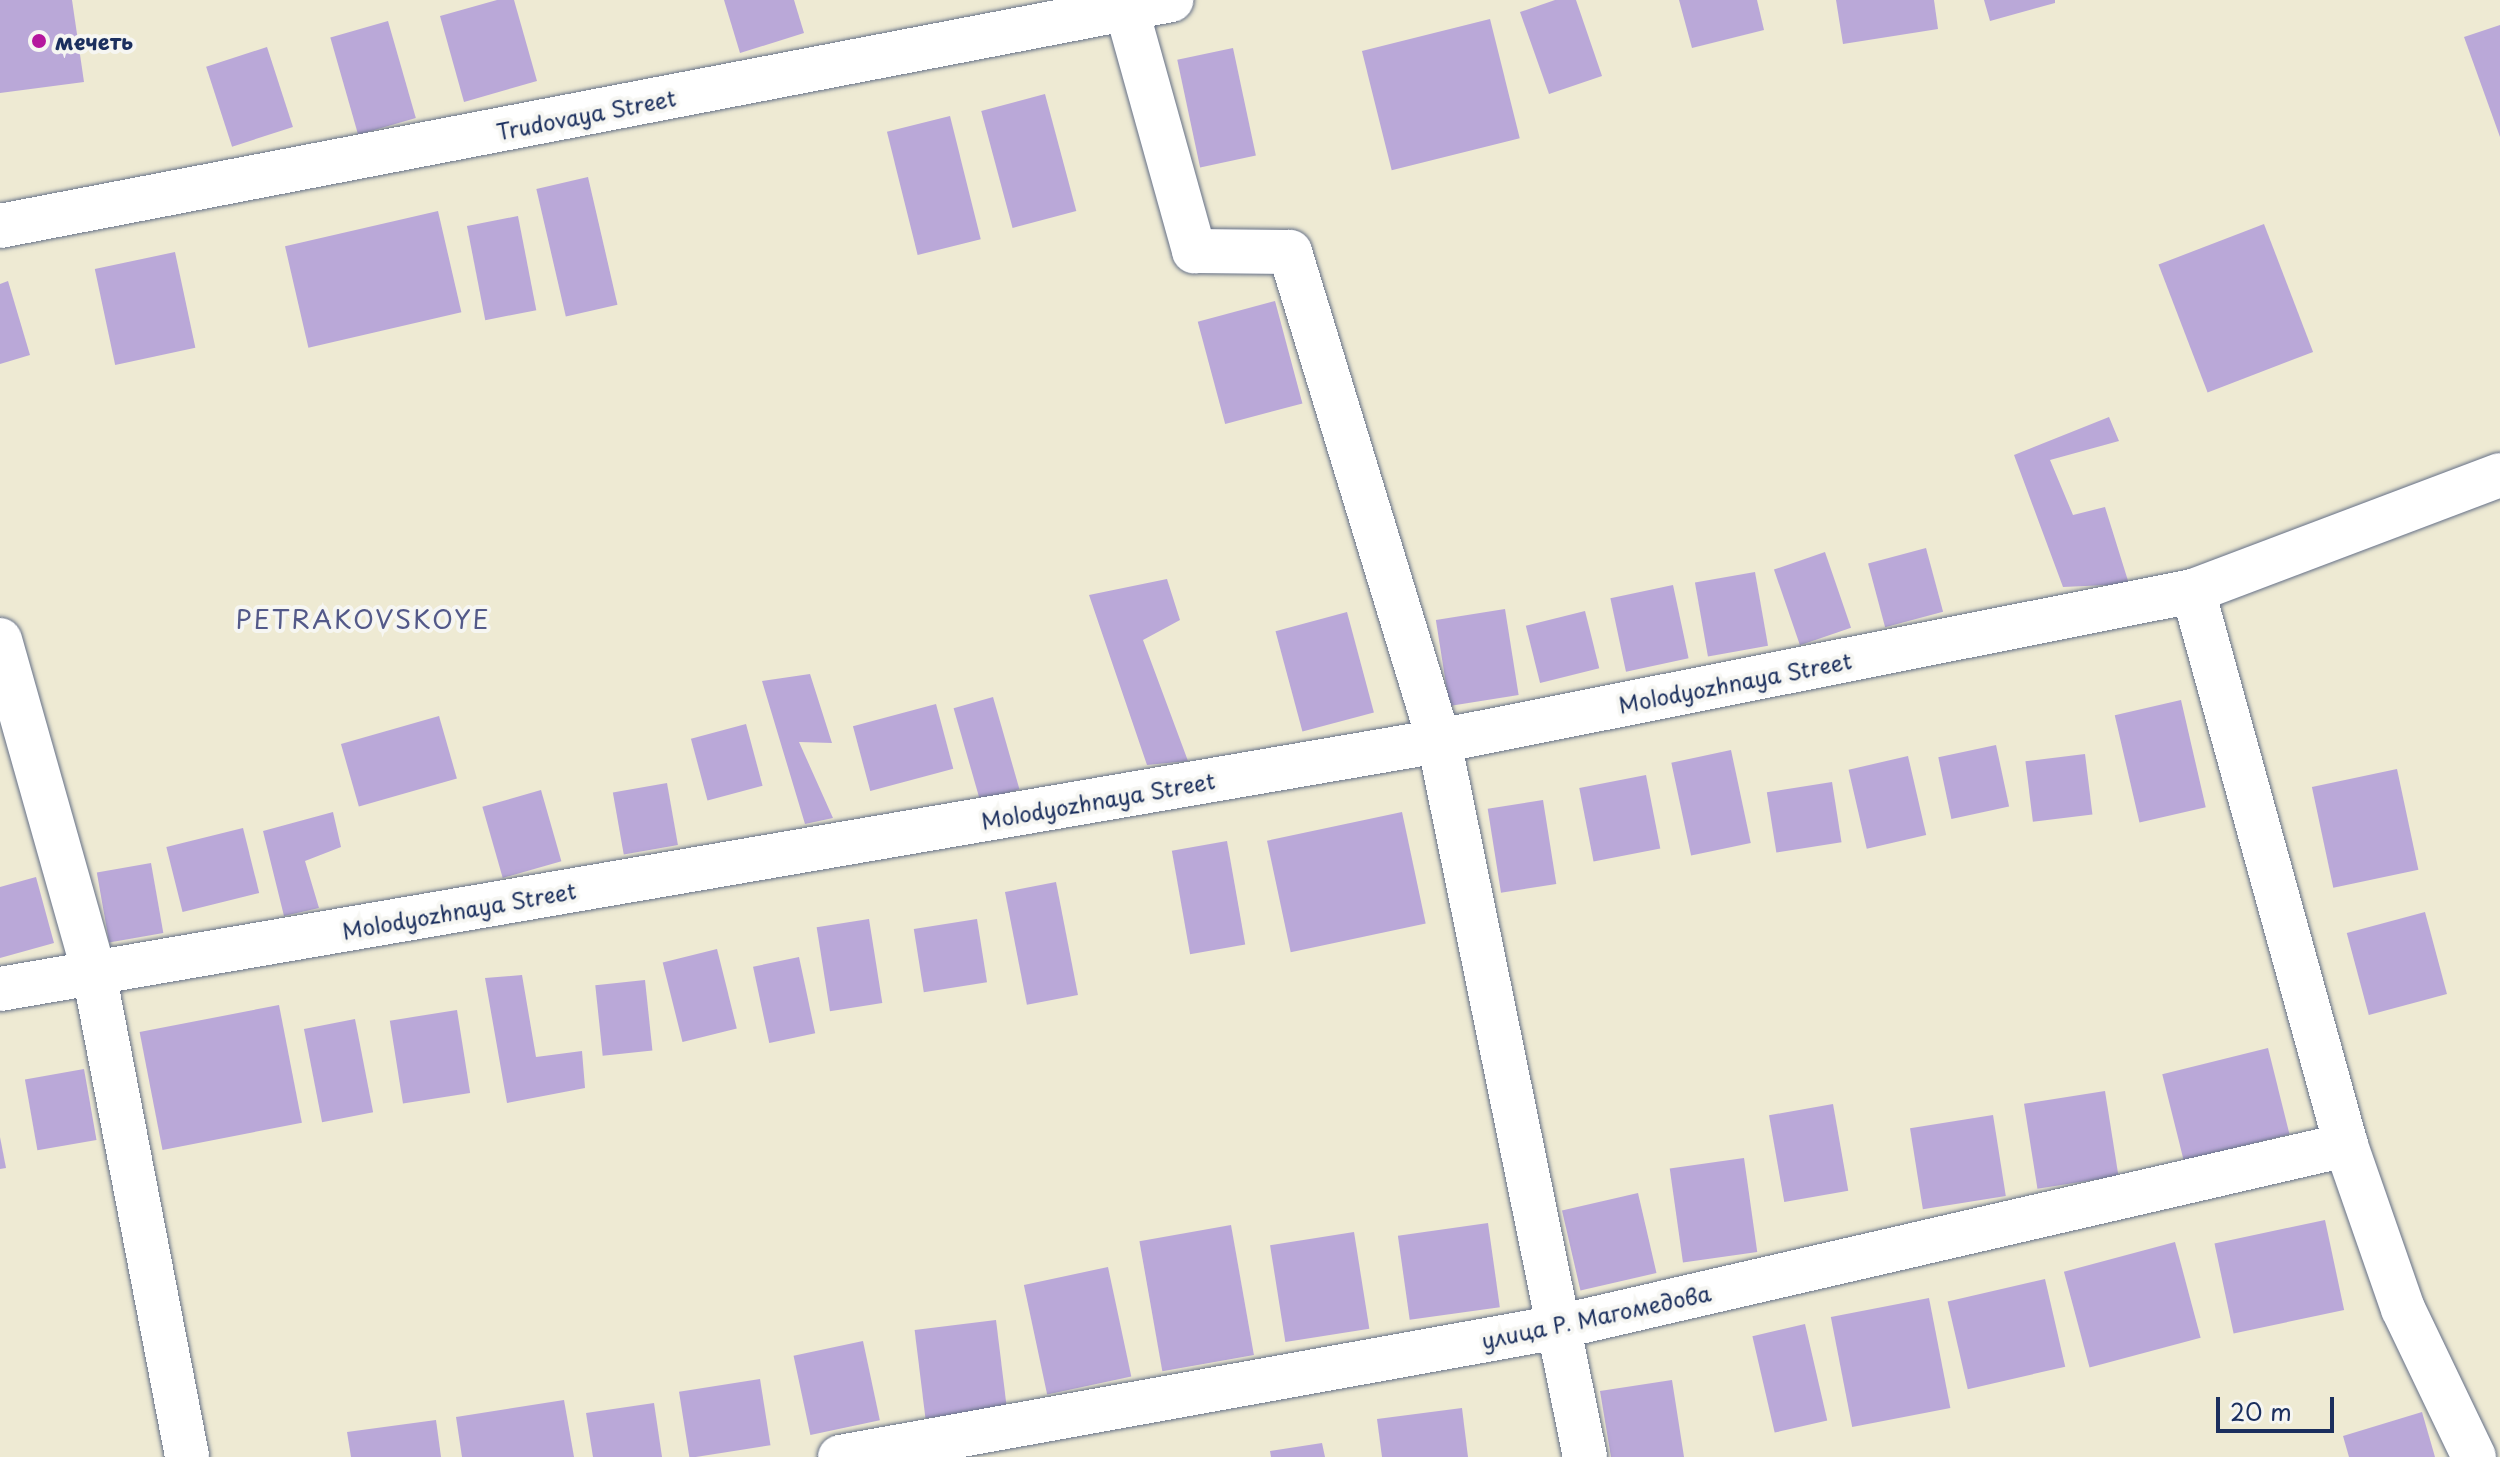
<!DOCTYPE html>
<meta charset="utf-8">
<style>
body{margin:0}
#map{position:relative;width:2500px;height:1457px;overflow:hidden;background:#eeead3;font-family:"Playpen Sans",sans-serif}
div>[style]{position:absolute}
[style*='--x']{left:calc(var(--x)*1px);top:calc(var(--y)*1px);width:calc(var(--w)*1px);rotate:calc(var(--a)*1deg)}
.building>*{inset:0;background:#baa8d8;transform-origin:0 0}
.roads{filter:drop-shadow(0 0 2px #657087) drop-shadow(0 0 2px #657087)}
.street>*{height:44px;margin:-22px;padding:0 22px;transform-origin:22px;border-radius:22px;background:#fff}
.dots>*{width:22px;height:22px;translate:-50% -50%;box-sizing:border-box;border:4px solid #f6f6f2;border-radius:50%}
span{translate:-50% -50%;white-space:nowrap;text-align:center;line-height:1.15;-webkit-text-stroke:8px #f6f6f2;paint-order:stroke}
.poi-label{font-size:22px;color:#1b2f5e;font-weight:700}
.left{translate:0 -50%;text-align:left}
.street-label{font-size:22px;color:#1b2f5e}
.quarter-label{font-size:26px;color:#535989;letter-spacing:2px}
.scale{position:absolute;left:2216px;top:1397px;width:118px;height:36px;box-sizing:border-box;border:4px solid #1b2f5e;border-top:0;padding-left:10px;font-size:24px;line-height:28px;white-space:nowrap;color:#1b2f5e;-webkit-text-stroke:6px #f6f6f2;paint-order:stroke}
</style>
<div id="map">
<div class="building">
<i style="clip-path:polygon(0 0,72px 0,84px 82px,0 93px)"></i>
<i style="clip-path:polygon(497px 0,514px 0,537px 81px,464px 102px,440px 16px)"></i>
<i style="clip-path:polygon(724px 0,794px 0,804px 33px,740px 53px)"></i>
<i style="clip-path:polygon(1555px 0,1576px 0,1602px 76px,1549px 94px,1520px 12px)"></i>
<i style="clip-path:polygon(1679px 0,1757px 0,1764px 30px,1692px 48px)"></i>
<i style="clip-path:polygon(1836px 0,1934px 0,1938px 29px,1843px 44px)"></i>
<i style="clip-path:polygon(1984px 0,2055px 0,2055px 3px,1990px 21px)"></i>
<i style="left:1490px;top:19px;width:123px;height:132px;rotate:76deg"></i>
<i style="left:388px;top:21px;width:101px;height:60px;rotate:74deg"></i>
<i style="clip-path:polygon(2500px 25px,2500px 137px,2464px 37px)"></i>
<i style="left:267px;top:47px;width:84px;height:64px;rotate:72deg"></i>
<i style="left:1233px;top:48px;width:110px;height:57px;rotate:78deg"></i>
<i style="left:1045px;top:94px;width:121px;height:66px;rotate:75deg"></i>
<i style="left:950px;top:116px;width:127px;height:65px;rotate:76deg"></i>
<i style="left:588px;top:177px;width:131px;height:53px;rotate:77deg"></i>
<i style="left:438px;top:211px;width:104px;height:157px;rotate:77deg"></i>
<i style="left:518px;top:216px;width:96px;height:52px;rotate:79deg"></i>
<i style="left:2264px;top:224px;width:137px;height:113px;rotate:69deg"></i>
<i style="left:175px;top:252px;width:98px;height:82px;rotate:78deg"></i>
<i style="clip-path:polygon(8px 281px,30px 355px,0 364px,0 284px)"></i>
<i style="left:1275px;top:301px;width:106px;height:80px;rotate:75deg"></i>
<i style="clip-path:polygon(2109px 417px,2119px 441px,2050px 460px,2073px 515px,2105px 507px,2129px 584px,2063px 587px,2014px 455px)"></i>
<i style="left:1926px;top:548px;width:66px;height:60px;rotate:75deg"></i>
<i style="left:1825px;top:552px;width:80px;height:54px;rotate:71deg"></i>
<i style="left:1755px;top:572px;width:75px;height:61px;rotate:80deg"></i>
<i style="clip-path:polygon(1167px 579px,1180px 620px,1143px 640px,1188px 761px,1147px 765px,1089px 595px)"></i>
<i style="left:1673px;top:585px;width:75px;height:64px;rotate:78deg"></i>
<i style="left:1505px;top:609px;width:87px;height:70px;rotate:81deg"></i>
<i style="left:1585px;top:611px;width:59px;height:61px;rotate:76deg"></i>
<i style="left:1347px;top:612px;width:104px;height:74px;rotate:75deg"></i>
<i style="clip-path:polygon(810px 674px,832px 743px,799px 742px,833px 818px,805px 824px,762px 681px)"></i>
<i style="left:993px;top:697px;width:96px;height:41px;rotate:74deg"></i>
<i style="left:2181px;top:700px;width:110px;height:68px;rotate:77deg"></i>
<i style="left:936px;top:704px;width:67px;height:86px;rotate:75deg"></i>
<i style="left:439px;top:716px;width:65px;height:102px;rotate:74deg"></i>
<i style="left:746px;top:724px;width:64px;height:57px;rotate:75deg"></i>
<i style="left:1996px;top:745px;width:63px;height:59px;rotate:78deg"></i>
<i style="left:1731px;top:750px;width:95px;height:61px;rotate:78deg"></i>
<i style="left:2085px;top:754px;width:61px;height:60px;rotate:83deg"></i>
<i style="left:1908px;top:756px;width:81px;height:61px;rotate:77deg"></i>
<i style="left:2397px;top:769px;width:103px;height:87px;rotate:78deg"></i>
<i style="left:1646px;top:775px;width:75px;height:68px;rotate:79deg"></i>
<i style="left:1832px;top:782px;width:61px;height:66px;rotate:81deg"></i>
<i style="left:667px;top:783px;width:63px;height:55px;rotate:80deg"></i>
<i style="left:541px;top:790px;width:74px;height:61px;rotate:74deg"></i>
<i style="left:1543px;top:800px;width:85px;height:56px;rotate:81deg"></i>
<i style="clip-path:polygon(333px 812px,341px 847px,305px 861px,319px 908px,284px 916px,263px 831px)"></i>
<i style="left:1402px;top:812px;width:114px;height:138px;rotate:78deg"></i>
<i style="left:243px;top:828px;width:67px;height:79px;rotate:76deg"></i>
<i style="left:1227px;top:841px;width:105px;height:56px;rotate:80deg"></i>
<i style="left:151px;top:863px;width:71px;height:55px;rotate:80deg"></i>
<i style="clip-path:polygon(36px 877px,54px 943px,0 958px,0 887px)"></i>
<i style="left:1056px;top:882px;width:115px;height:52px;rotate:79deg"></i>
<i style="left:2425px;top:912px;width:85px;height:81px;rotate:75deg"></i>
<i style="left:869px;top:919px;width:85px;height:53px;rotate:81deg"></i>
<i style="left:977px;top:919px;width:64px;height:64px;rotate:81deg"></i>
<i style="left:717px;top:949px;width:82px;height:56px;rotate:76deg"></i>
<i style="left:799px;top:957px;width:78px;height:47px;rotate:78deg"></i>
<i style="clip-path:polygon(522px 975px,536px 1057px,582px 1051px,585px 1088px,507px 1103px,485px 978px)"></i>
<i style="left:645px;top:980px;width:71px;height:50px;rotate:84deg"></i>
<i style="left:279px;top:1005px;width:120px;height:142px;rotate:79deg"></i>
<i style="left:457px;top:1010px;width:84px;height:68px;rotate:81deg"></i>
<i style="left:355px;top:1019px;width:95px;height:52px;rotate:79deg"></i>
<i style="left:2268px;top:1048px;width:89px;height:109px;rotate:76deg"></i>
<i style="left:84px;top:1069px;width:72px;height:60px;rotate:80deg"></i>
<i style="left:2105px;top:1091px;width:86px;height:82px;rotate:81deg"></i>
<i style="left:1833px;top:1104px;width:88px;height:65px;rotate:80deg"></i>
<i style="left:1993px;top:1115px;width:82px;height:84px;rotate:81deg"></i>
<i style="clip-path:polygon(0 1137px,6px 1168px,0 1169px)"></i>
<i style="left:1744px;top:1158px;width:95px;height:75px;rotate:82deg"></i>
<i style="left:1638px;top:1193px;width:82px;height:78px;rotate:77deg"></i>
<i style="left:2325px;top:1220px;width:92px;height:113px;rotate:78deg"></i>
<i style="left:1488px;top:1223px;width:85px;height:91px;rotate:82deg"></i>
<i style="left:1231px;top:1225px;width:132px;height:93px;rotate:80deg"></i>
<i style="left:1354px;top:1232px;width:98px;height:85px;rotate:81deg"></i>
<i style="left:2175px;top:1242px;width:99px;height:115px;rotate:75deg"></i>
<i style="left:1108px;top:1267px;width:112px;height:86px;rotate:78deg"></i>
<i style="left:2045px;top:1279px;width:90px;height:100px;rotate:77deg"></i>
<i style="left:1929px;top:1298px;width:112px;height:100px;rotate:79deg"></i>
<i style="left:996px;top:1320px;width:89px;height:82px;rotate:83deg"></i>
<i style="left:1805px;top:1324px;width:99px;height:54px;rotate:77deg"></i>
<i style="left:863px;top:1341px;width:81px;height:71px;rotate:78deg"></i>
<i style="left:760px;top:1379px;width:67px;height:82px;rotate:81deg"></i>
<i style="clip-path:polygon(1672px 1380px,1684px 1457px,1611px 1457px,1600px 1391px)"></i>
<i style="clip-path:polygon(564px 1400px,574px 1457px,462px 1457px,456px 1417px)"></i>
<i style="clip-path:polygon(654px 1403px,662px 1457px,593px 1457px,586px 1413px)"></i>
<i style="clip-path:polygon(1462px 1408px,1468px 1457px,1382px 1457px,1377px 1419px)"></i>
<i style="clip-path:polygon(2422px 1412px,2435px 1457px,2349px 1457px,2343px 1436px)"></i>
<i style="clip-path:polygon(436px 1420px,441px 1457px,351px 1457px,347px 1432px)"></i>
<i style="clip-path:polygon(1322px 1443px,1325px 1457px,1271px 1457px,1270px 1451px)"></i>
</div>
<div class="roads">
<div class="street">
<i style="--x:1124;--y:0;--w:261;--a:74.4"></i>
<i style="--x:1194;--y:251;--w:96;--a:0.6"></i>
<i style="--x:1290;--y:252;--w:511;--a:73.05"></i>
<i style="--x:1439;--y:741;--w:731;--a:78.47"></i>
<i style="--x:0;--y:226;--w:1193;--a:-10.92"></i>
<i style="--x:0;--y:640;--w:346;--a:74.2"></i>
<i style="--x:94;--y:973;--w:493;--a:79.1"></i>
<i style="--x:0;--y:989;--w:1460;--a:-9.78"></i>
<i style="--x:1439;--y:741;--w:769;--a:-11.25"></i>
<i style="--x:840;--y:1457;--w:730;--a:-10.26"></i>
<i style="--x:1558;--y:1327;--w:809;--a:-13.01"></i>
<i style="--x:2474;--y:1457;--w:164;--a:-115.6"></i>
<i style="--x:2403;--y:1309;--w:174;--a:-109.2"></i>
<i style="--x:2346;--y:1145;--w:575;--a:-105.44"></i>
<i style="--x:2193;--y:591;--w:328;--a:-20.7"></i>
</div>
</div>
<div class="dots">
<i style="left:39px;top:41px;background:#b5179e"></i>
</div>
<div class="poi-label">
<span class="left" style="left:55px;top:41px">мечеть</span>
</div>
<div class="street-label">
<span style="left:586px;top:114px;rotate:-11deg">Trudovaya Street</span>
<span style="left:1735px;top:682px;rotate:-11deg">Molodyozhnaya Street</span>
<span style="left:1098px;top:800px;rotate:-10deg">Molodyozhnaya Street</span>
<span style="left:459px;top:910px;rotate:-10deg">Molodyozhnaya Street</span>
<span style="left:1596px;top:1316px;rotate:-12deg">улица Р. Магомедова</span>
</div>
<div class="quarter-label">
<span style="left:363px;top:619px">PETRAKOVSKOYE</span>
</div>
<div class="scale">20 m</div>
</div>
